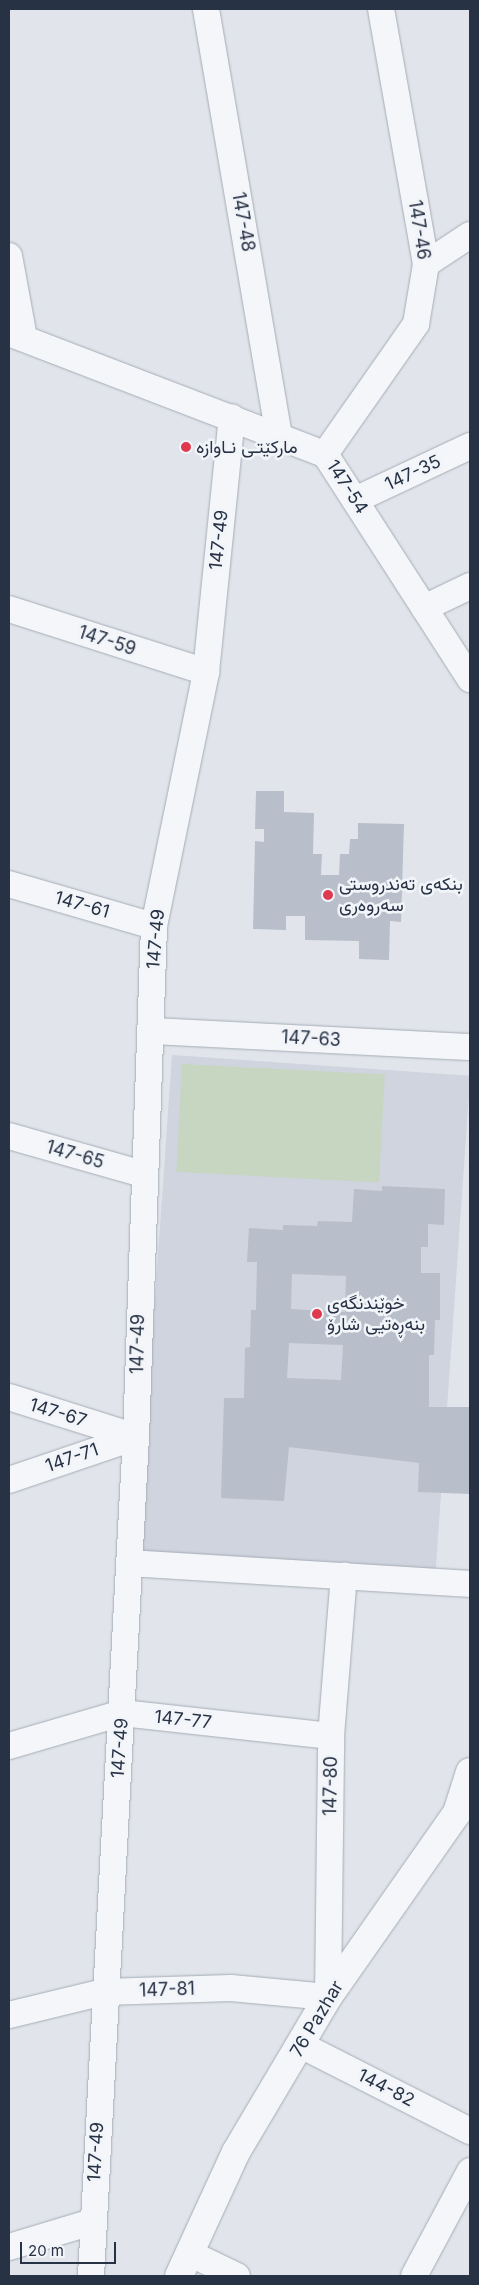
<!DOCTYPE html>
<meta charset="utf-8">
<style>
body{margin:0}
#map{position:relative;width:479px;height:2285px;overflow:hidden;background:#e1e5eb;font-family:Inter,Vazirmatn,sans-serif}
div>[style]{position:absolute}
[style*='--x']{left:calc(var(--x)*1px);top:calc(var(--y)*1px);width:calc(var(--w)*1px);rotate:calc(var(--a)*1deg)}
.built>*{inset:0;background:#cfd4de;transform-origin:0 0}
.green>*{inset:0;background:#c6d6c1;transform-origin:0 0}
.building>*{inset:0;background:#b8beca}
.roads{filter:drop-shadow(0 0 1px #a5acb6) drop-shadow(0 0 1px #a5acb6)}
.minor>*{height:26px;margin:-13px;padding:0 13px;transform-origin:13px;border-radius:13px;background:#f5f6f9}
.tertiary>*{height:28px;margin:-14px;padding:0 14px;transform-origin:14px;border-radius:14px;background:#f5f6f9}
.dots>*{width:14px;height:14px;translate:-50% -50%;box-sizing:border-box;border:2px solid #f1f4f8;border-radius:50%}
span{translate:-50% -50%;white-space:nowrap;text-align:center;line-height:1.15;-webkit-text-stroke:5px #f1f4f8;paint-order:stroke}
.street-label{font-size:18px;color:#273245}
.poi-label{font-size:18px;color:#273245}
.left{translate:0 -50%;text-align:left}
.frame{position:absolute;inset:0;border:10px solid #273245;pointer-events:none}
.scale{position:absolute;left:20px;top:2242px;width:96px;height:22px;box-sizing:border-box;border:2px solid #273245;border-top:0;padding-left:6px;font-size:15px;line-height:18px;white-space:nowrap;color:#273245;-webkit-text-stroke:4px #f1f4f8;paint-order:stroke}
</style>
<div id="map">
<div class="built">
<i style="left:172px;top:1055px;width:299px;height:498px;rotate:4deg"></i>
</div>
<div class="green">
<i style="left:182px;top:1064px;width:203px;height:108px;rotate:3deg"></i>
</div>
<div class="building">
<i style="clip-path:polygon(256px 791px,284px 791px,284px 812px,314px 813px,313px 854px,322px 854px,321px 875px,339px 875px,340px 854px,349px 854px,350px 839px,358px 839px,358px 823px,404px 824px,401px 922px,390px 921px,389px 960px,359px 959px,359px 941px,305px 940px,305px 916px,286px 916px,286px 930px,253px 929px,255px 841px,264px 842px,264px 829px,255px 829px)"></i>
<i style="clip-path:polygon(evenodd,382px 1186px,445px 1189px,444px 1225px,428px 1224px,428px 1247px,421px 1247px,421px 1273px,440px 1273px,440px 1320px,435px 1320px,434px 1355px,429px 1355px,429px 1407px,470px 1407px,470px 1494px,418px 1492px,419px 1463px,289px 1447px,284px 1501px,221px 1498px,224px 1398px,244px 1398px,245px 1348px,250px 1347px,251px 1310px,256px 1310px,257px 1262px,247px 1262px,249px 1228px,283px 1230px,283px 1225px,317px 1226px,318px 1221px,352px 1222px,354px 1189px,382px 1191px,382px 1186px,292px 1274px,346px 1276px,345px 1312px,291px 1309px,292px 1274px,382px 1186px,289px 1343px,343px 1345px,341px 1380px,287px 1378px,289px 1343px)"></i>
</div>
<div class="roads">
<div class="minor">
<i style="--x:206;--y:9;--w:433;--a:80.3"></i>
<i style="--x:9;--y:256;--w:83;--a:79.6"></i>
<i style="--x:426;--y:264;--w:53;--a:-33.4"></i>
<i style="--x:9;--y:333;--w:338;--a:21"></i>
<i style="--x:325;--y:454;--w:268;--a:57.2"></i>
<i style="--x:325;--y:454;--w:159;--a:-55"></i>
<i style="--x:416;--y:324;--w:61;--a:-80.5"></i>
<i style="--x:426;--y:264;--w:259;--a:-100"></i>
<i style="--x:355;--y:500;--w:127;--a:-25.2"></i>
<i style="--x:424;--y:608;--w:51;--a:-25.6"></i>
<i style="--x:9;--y:609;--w:207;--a:17.7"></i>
<i style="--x:9;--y:884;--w:151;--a:16.2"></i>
<i style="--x:151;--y:1031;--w:319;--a:2.9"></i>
<i style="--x:9;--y:1136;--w:138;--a:15.9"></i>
<i style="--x:9;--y:1397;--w:133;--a:17.5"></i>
<i style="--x:9;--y:1480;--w:134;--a:-18.7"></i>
<i style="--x:129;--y:1563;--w:342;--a:3.5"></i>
<i style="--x:9;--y:1746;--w:118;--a:-16.3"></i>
<i style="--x:122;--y:1713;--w:210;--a:6.3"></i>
<i style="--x:9;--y:2015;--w:98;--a:-13.6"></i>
<i style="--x:104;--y:1992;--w:127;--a:-1.8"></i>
<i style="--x:231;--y:1988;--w:97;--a:5.3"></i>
<i style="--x:328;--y:1997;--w:261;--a:-89.3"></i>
<i style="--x:331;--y:1736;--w:161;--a:-85.4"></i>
<i style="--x:301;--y:2045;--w:190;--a:27"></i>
<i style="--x:9;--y:2247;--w:87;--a:-16.8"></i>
<i style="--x:189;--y:2253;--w:53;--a:25.6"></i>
<i style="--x:91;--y:2276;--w:840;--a:-86.93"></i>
<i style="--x:136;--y:1437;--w:511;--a:-87.98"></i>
<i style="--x:154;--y:926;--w:259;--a:-78.4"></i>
<i style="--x:206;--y:672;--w:256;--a:-84.2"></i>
<i style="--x:414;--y:2276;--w:119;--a:-61.9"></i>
</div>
<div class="tertiary">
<i style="--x:179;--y:2276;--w:136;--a:-65.3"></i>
<i style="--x:236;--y:2152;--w:180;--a:-59.3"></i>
<i style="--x:328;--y:1997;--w:225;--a:-55"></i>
<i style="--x:457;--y:1813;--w:43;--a:-72.4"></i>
</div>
</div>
<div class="dots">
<i style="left:186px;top:447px;background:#de394f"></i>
<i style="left:328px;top:895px;background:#de394f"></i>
<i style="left:317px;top:1314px;background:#de394f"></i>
</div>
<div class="street-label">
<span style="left:243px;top:222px;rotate:80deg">147-48</span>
<span style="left:419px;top:230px;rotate:81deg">147-46</span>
<span style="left:413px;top:473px;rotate:-25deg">147-35</span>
<span style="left:347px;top:487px;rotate:57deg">147-54</span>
<span style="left:219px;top:540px;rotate:-84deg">147-49</span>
<span style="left:107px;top:641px;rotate:18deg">147-59</span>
<span style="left:82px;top:905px;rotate:16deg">147-61</span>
<span style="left:156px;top:939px;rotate:-85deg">147-49</span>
<span style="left:311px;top:1039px;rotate:3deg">147-63</span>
<span style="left:75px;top:1155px;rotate:16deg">147-65</span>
<span style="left:138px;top:1344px;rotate:-89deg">147-49</span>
<span style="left:58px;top:1413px;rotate:17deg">147-67</span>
<span style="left:72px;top:1458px;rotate:-19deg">147-71</span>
<span style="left:183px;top:1720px;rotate:6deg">147-77</span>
<span style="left:120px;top:1748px;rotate:-86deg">147-49</span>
<span style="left:331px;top:1786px;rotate:-89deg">147-80</span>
<span style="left:167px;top:1990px;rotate:-2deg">147-81</span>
<span style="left:317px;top:2019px;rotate:-59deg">76 Pazhar</span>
<span style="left:386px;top:2088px;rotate:27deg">144-82</span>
<span style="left:96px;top:2152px;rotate:-87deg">147-49</span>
</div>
<div class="poi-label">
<span class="left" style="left:196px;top:447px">مارکێتـی نـاوازە</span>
<span class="left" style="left:339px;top:895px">بنکەی تەندروستی<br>سەروەری</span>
<span class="left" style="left:327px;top:1314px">خوێندنگەی<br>بنەڕەتیی شارۆ</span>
</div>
<div class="frame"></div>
<div class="scale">20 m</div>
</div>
